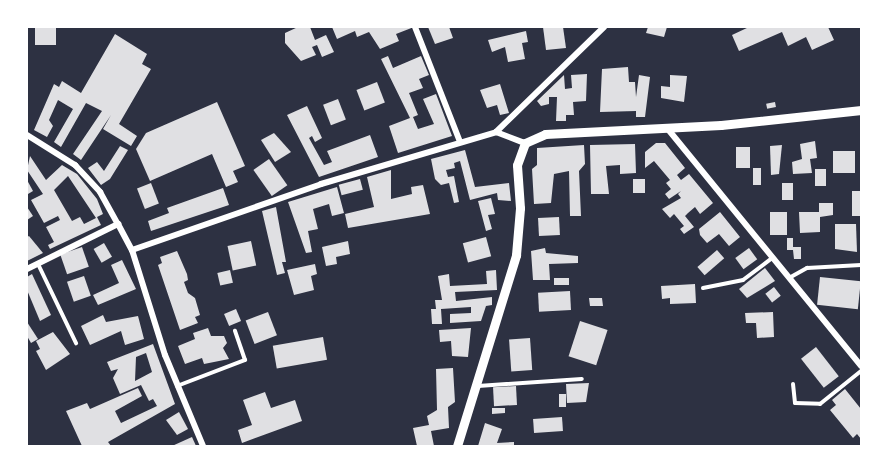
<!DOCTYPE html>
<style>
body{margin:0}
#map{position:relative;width:888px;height:473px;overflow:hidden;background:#2d3142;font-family:"Archivo Narrow",sans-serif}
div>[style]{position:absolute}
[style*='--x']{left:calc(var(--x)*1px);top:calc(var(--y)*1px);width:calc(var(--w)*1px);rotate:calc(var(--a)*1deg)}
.building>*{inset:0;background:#e0e0e3;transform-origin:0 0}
.service>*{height:4px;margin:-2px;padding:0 2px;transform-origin:2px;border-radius:2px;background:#fff}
.minor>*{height:6px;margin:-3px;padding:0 3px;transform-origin:3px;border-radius:3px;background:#fff}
.secondary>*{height:9px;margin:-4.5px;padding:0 4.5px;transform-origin:4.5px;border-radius:4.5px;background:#fff}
span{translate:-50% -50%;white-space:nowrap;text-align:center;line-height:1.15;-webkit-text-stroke:6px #fff;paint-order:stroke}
.frame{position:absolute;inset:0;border:28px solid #fff;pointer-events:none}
</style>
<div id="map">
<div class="building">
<i style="left:35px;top:27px;width:21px;height:18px"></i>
<i style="clip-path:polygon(298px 27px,310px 27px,315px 40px,326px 35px,334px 52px,322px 57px,317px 45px,312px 47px,316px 55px,301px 61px,285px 43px,285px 33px)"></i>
<i style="clip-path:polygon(332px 27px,414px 27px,396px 34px,399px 41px,380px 49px,369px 32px,357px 37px,355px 31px,337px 39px)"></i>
<i style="clip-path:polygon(428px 27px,449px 27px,453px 38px,435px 44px)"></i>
<i style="clip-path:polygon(543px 27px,563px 27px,566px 48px,546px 50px)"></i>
<i style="clip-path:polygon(648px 27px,667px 27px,664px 37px,646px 33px)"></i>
<i style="clip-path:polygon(749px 27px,828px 27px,834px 40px,812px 50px,806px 37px,788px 46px,782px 32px,739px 51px,732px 35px)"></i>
<i style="clip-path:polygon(526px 31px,528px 42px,522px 43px,525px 59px,508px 62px,505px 47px,492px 52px,488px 40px)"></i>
<i style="clip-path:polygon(115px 34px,147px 54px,142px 64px,151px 69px,119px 124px,137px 136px,131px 146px,103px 129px,111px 115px,81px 160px,73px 154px,102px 111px,86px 103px,61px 147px,54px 142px,73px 109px,58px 100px,49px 120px,53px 126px,47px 137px,34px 130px,54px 84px,59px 87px,62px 81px,81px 93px)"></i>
<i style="clip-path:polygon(388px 56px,393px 68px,421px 56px,429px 75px,419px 79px,423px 88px,409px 93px,418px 115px,413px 117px,418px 129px,434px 124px,423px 99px,436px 94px,452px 136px,398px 153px,389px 126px,410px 118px,381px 59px)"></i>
<i style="clip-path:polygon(628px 67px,629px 82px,635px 82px,636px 97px,639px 75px,650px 77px,645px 117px,636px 117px,636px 111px,600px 112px,602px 69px)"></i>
<i style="clip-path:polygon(587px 74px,586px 101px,573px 102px,574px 115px,566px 115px,566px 121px,556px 121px,557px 97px,549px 97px,549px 104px,541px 106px,537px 101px,564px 75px,565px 89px,572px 88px,571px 75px)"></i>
<i style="clip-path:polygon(670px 75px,687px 76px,684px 102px,661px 98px,661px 86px,670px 87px)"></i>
<i style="left:377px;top:82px;width:22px;height:22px;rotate:69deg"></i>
<i style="clip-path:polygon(500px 84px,509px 113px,500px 115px,497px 105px,487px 108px,480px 90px)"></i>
<i style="left:338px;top:99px;width:22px;height:16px;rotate:69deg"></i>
<i style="clip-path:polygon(217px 102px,245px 166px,233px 171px,238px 182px,226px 187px,212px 154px,150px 181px,136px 149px,146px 133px)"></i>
<i style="left:775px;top:102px;width:5px;height:9px;rotate:79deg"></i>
<i style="clip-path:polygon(307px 106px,322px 138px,315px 142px,312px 136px,309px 138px,324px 165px,332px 162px,327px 151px,370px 135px,378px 157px,319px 177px,287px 115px)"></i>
<i style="clip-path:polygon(274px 133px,291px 152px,275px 162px,261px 140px)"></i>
<i style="clip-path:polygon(815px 141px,817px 158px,810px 159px,812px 173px,793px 174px,792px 162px,802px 159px,800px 144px)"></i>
<i style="clip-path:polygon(656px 143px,665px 143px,685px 168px,677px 175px,681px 180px,689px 174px,713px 203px,700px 214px,695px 207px,688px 213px,685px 216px,694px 227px,684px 234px,680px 229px,684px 226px,674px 214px,670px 218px,662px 209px,681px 198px,678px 194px,681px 191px,669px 199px,665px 194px,671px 189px,666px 183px,670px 180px,654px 161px,645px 168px,645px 152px)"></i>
<i style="clip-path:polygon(635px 144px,636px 173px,620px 174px,620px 165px,606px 166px,609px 194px,591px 194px,590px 145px)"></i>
<i style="clip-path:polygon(584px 145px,585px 164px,579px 171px,581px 216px,570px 216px,569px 171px,554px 174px,551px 203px,534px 204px,532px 169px,537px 165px,537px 148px)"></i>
<i style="clip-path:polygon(782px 145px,779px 174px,771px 175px,770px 146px)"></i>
<i style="clip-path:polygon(120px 146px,128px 150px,110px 179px,101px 185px,88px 168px,97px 162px,104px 171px)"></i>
<i style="left:736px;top:147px;width:14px;height:21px"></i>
<i style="clip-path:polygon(465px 150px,475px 187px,509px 183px,511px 201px,498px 200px,497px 193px,470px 200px,460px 161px,454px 163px,455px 168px,446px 170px,448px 177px,454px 176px,459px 202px,454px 203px,449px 183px,441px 185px,435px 179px,431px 159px)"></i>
<i style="left:833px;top:151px;width:22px;height:22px"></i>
<i style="clip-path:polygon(evenodd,30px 156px,46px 180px,62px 165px,77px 174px,97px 199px,103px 214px,97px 217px,101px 225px,50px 249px,48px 245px,54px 242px,46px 227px,60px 220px,58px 216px,44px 223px,31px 200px,43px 194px,27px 170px,30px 156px,68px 176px,96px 218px,84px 224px,80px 217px,72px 221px,54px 190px,68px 176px)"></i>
<i style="left:269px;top:159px;width:32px;height:19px;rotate:55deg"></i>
<i style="left:753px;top:168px;width:8px;height:17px"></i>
<i style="left:815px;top:169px;width:11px;height:17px"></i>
<i style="clip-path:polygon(391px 170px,391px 199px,412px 194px,411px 187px,423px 185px,430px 214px,348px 228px,345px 214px,374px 207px,367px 177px)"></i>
<i style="left:360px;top:179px;width:11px;height:22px;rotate:75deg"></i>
<i style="left:633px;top:179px;width:12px;height:14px"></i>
<i style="clip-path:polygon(27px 180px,33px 191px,28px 194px,27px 192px)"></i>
<i style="left:151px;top:183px;width:22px;height:15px;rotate:69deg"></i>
<i style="left:782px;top:183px;width:11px;height:17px"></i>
<i style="clip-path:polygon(337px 187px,344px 213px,332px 216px,329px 204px,313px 209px,318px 229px,308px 231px,312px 252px,306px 253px,288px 202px)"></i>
<i style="clip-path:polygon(223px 188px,229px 205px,151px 231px,148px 221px,169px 213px,167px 208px)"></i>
<i style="left:852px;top:191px;width:9px;height:25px"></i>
<i style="clip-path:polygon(491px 198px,495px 214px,488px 215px,492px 229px,486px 231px,478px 201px)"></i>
<i style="clip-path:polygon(819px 203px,833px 203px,833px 215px,820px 217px,820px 232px,800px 233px,799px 212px,819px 212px)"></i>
<i style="clip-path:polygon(27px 207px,33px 216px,27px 220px)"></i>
<i style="clip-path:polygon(276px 207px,286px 262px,282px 262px,285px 273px,277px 275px,262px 211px)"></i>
<i style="clip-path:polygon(720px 212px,740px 237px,729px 246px,719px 234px,707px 243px,700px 235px,699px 229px)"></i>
<i style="left:770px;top:212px;width:17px;height:23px"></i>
<i style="left:559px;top:217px;width:18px;height:21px;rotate:87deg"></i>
<i style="clip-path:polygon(835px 224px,856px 224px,857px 252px,835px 249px)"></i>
<i style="clip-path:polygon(29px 236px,43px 253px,27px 261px,27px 237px)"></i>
<i style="left:486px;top:237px;width:20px;height:24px;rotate:75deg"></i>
<i style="clip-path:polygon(787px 238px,793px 238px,793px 247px,801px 247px,801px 259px,794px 259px,793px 250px,787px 250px)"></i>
<i style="left:251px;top:241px;width:25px;height:24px;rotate:78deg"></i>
<i style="clip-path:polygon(348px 241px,350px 254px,336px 257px,337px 264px,326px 266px,322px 247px)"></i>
<i style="left:104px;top:243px;width:16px;height:12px;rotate:60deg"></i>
<i style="left:82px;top:247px;width:21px;height:23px;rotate:71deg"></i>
<i style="clip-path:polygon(545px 248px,546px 253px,578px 256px,578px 263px,549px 264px,550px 280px,533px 280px,531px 251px)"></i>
<i style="left:749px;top:248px;width:14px;height:17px;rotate:54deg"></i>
<i style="left:717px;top:250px;width:11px;height:26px;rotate:49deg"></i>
<i style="clip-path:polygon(177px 251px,187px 274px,188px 280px,184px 282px,188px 293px,195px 298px,200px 315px,195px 317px,198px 323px,180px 330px,158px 265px,162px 263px,160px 257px)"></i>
<i style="clip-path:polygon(122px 260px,136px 289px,98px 305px,93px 295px,119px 283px,111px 265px)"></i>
<i style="clip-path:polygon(315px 264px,317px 274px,311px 276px,314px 290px,294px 295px,287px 270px)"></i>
<i style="clip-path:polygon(765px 268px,775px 281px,747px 298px,739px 289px)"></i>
<i style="left:230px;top:270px;width:13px;height:13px;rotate:77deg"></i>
<i style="clip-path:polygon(496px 270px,497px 290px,455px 292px,456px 301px,492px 297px,492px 305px,486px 306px,481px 321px,450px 323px,450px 314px,471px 313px,471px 307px,441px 309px,442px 324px,432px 324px,431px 309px,436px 309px,435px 300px,442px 300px,438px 276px,449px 274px,450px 286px,487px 284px,486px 271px)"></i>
<i style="clip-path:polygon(32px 274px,51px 315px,40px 321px,27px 290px,27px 277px)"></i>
<i style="left:84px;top:276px;width:21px;height:18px;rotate:71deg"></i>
<i style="left:820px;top:277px;width:41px;height:28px;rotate:6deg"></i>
<i style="left:569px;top:278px;width:7px;height:15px;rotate:90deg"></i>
<i style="clip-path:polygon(695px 284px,696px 303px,670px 304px,670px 298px,662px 299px,661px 286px)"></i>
<i style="left:774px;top:287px;width:11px;height:11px;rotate:52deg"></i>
<i style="left:570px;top:291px;width:19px;height:32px;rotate:87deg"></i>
<i style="clip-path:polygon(589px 298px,602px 298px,603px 306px,590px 306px)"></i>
<i style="left:236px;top:309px;width:13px;height:13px;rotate:67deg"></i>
<i style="left:268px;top:312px;width:25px;height:24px;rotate:69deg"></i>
<i style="clip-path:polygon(773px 312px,774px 337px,757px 338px,756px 323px,746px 323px,745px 313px)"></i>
<i style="clip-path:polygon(103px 315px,106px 322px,138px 316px,144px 339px,125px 345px,121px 331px,90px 345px,81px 326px)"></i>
<i style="left:580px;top:321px;width:29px;height:37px;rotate:18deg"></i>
<i style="clip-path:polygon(27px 322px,38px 339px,31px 343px,27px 336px)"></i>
<i style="clip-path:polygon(208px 328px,211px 336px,224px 336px,227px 343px,223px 348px,229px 359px,204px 364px,202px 358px,185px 364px,178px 346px,195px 339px,193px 333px)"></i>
<i style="clip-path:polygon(471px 328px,468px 357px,452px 356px,451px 341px,440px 342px,439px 330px)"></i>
<i style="clip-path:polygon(53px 332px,70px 354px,46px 370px,36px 351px,40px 349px,36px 341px)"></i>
<i style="left:323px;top:337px;width:23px;height:51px;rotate:80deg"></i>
<i style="left:530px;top:338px;width:32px;height:21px;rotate:86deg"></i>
<i style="clip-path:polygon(evenodd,153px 344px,175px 404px,108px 442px,111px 446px,82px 446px,66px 411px,87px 403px,90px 409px,138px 388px,142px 396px,115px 411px,121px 423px,157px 406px,153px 399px,149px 401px,141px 385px,120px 394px,113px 378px,118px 369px,111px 371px,107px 362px,153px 344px,146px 353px,152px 372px,135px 381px,136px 357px,146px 353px)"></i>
<i style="left:816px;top:347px;width:37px;height:19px;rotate:52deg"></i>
<i style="clip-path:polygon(453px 368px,455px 402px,448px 407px,449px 428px,431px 431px,434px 446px,417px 446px,413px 428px,429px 425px,427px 416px,437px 410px,436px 369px)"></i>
<i style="clip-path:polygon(589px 383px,586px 402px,567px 403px,566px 384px)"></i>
<i style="left:516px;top:386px;width:19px;height:23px;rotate:87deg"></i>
<i style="clip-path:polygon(845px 389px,861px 409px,861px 439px,857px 434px,853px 438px,830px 410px,836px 405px,832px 400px)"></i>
<i style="clip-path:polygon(265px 392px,271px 408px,295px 400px,302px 421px,242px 443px,238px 430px,252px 425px,243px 400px)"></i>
<i style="left:559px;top:394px;width:7px;height:13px"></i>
<i style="clip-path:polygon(492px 408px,505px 408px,505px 413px,492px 414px)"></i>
<i style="clip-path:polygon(179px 412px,188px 429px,177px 435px,166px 420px)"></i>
<i style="left:562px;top:417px;width:14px;height:29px;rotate:86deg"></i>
<i style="clip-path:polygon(485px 423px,502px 429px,497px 443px,514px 442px,514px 446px,478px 446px)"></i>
<i style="clip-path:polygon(192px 437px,196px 446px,172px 446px)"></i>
</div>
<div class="service">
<i style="--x:38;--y:264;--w:88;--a:64.3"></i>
<i style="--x:789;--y:278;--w:21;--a:-29"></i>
<i style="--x:807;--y:268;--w:54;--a:-3.2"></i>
<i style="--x:703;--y:288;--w:41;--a:-11.3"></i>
<i style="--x:743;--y:280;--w:35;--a:-37"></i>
<i style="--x:793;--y:384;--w:19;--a:84"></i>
<i style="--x:795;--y:403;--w:25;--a:2"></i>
<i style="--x:820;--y:404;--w:53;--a:-38.8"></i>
<i style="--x:177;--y:386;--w:73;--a:-20.9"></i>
<i style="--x:245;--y:360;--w:31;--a:-109"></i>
<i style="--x:478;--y:386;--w:104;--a:-3.9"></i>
</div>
<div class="minor">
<i style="--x:415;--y:27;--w:123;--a:68.6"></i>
<i style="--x:667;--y:128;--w:307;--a:50.8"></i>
<i style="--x:496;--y:132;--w:151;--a:-44.2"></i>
<i style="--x:27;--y:135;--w:57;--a:32"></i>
<i style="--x:75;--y:165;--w:37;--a:47"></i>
<i style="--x:100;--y:192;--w:37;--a:61"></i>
<i style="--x:118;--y:224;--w:30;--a:62"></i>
<i style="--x:132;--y:250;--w:110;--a:72.6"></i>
<i style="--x:165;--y:355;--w:99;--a:67.3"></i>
<i style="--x:132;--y:250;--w:200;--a:-19.2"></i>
<i style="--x:321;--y:184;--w:183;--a:-16.5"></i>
<i style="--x:496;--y:132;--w:31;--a:21"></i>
<i style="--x:27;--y:269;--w:102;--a:-26.3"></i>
</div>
<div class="secondary">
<i style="--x:457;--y:446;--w:200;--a:-72.8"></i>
<i style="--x:516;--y:255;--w:47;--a:-85.1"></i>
<i style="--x:520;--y:208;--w:43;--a:-94"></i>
<i style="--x:517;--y:165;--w:23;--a:-70"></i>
<i style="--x:525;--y:143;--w:22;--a:-24"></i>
<i style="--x:545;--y:134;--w:176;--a:-2.9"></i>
<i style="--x:721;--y:125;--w:141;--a:-6.1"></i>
</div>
<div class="frame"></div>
</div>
